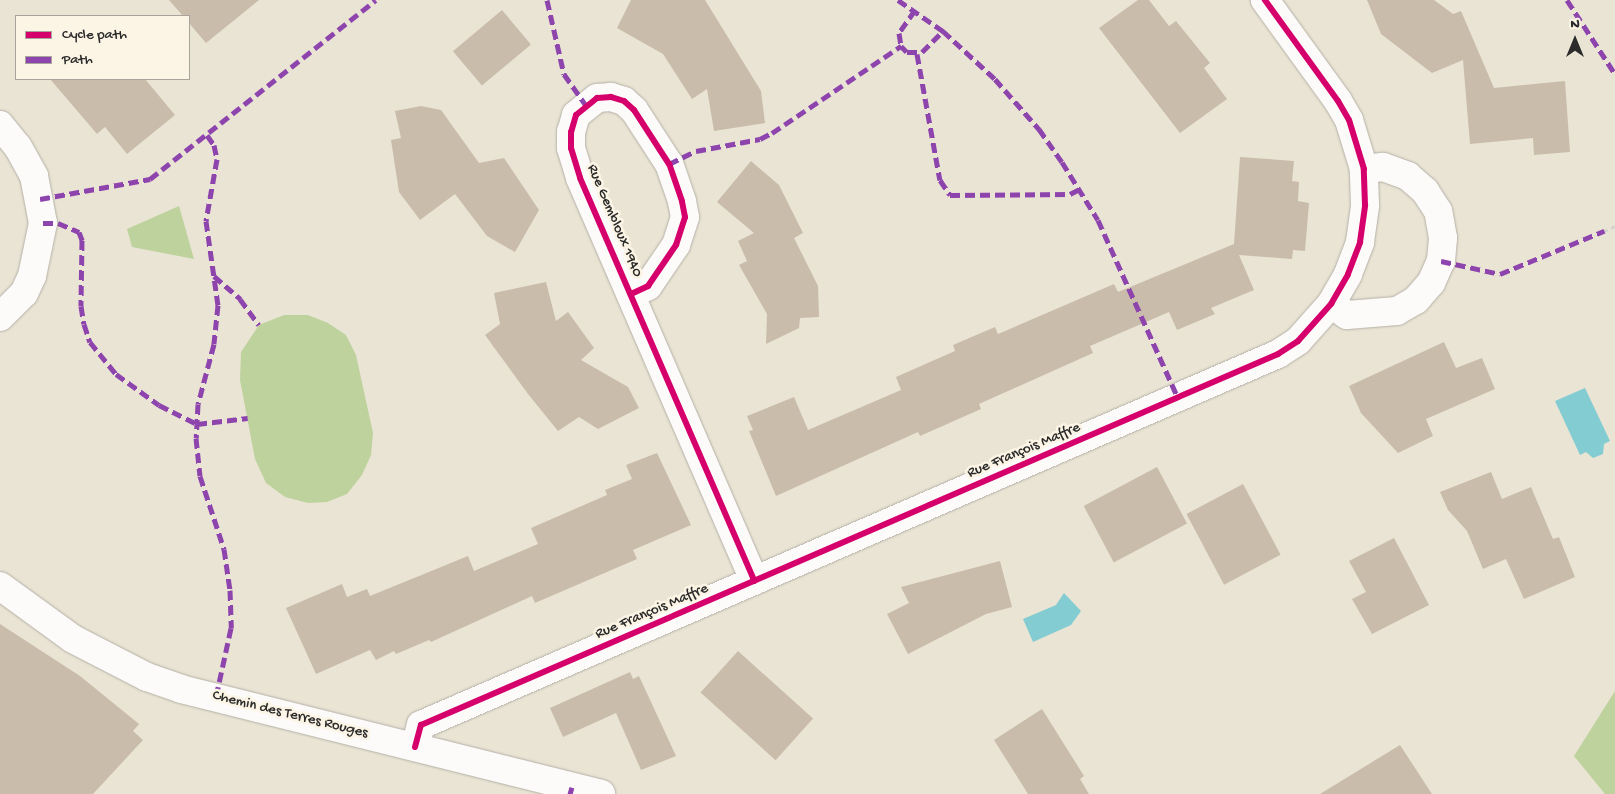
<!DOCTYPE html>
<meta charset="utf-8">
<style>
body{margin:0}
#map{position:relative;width:1615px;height:794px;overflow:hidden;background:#eae4d4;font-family:"Gochi Hand",sans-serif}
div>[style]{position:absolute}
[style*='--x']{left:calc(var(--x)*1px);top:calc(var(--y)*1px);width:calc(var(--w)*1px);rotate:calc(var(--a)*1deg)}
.green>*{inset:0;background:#bed29e}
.water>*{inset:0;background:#82ccd2}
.building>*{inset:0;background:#c9bcab;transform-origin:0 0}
.path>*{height:3px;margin-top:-1.5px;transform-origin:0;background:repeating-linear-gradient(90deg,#d3d2ce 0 4px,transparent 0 8px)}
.roads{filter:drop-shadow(0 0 1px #b4b0a7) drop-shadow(0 0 1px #b4b0a7)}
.minor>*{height:28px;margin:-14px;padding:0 14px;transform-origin:14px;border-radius:14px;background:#fcfbf9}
.quiet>*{height:5px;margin-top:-2.5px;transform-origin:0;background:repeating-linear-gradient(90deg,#8e44ad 0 10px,transparent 0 15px)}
.cycleway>*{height:6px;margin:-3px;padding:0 3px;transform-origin:3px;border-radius:3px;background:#d6006c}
span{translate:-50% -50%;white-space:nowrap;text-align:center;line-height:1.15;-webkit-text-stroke:5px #fcf5e5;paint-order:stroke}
.street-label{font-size:15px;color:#2b2b2b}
.legend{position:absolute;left:15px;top:15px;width:175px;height:65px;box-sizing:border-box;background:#fcf5e5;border:1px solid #a8a49b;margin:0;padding:6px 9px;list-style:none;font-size:15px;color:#2b2b2b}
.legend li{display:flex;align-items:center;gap:10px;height:25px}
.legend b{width:25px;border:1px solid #a8a49b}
.north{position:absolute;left:1550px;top:15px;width:50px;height:50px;-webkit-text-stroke:4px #fcf5e5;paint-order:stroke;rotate:0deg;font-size:14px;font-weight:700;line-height:20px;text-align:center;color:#2b2b2b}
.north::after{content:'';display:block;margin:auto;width:18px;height:22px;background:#2b2b2b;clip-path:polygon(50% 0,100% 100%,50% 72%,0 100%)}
</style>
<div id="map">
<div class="green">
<i style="clip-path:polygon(179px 206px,194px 259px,132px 247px,127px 229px)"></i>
<i style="clip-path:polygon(284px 315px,308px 315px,328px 323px,346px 335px,356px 355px,373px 433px,371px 455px,362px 475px,347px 494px,327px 502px,308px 503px,285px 497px,266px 483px,255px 459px,240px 380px,241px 352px,259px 325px)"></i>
<i style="clip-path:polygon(1615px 691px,1615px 794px,1605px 794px,1574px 756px)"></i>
</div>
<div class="water">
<i style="clip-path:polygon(1585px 388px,1610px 441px,1604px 444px,1603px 454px,1593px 458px,1586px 452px,1580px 455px,1555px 401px)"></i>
<i style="clip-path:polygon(1064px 593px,1081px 611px,1071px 625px,1033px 642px,1023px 619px,1056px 605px)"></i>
</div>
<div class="building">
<i style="clip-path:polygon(169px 0,259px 0,206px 43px,189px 23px,189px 16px,183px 16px)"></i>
<i style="clip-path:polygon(631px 0,705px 0,761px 91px,765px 123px,714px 131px,707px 89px,692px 99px,663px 54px,617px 28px)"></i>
<i style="clip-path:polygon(1138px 0,1149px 0,1169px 26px,1176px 21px,1210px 63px,1204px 68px,1227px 99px,1180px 133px,1099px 28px)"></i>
<i style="clip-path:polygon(1367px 0,1434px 0,1453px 14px,1461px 11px,1494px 88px,1565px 81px,1570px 152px,1534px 155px,1533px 138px,1470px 144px,1463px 60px,1432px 73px,1381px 34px)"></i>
<i style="left:502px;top:10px;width:45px;height:64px;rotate:50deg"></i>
<i style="clip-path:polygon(50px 79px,145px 79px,175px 115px,127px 154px,105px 127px,97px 134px)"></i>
<i style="clip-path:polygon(421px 106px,441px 110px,479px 163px,504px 158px,539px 210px,515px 252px,487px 236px,455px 194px,420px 220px,399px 192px,391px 140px,401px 138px,395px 111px)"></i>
<i style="clip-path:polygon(1240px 157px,1294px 161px,1292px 181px,1299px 182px,1298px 201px,1309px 203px,1305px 251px,1293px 250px,1292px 259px,1239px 255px,1254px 290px,1211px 308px,1215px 314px,1177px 330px,1169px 312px,1090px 346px,1093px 353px,979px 404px,981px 409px,920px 436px,918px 432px,776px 496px,749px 431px,753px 430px,747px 416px,794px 397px,808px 430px,901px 390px,896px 377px,955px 351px,953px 345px,995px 327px,998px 334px,1114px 284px,1118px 292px,1234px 244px)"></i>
<i style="clip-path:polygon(751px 161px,779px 185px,803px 233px,794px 238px,818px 286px,819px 317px,800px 318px,799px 328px,766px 344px,767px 314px,739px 265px,747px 261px,738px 241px,754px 233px,717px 202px)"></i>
<i style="clip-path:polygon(546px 282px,556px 321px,568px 312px,594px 348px,581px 360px,628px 387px,639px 408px,598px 429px,579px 417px,558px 431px,528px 394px,485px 335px,500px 324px,494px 293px)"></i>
<i style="clip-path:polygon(1444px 342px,1456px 368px,1482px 358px,1495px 389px,1426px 419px,1433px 436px,1398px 453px,1361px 413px,1349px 386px)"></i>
<i style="clip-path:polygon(657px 453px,691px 525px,633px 550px,637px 559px,535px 603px,532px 596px,431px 642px,429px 640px,396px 654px,394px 651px,376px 660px,370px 650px,316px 674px,286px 608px,342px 584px,347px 597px,367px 589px,370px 596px,468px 556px,474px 571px,538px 544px,531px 528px,607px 495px,605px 490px,632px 479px,626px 465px)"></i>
<i style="left:1157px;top:467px;width:64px;height:83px;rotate:62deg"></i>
<i style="clip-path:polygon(1491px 472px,1502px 499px,1531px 487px,1553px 539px,1559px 537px,1575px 577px,1524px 599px,1506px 559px,1483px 569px,1467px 531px,1448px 510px,1440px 492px)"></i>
<i style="left:1243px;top:484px;width:80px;height:64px;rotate:62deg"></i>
<i style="clip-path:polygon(1394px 538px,1429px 605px,1372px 634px,1352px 599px,1366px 592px,1349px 561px)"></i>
<i style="clip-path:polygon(1000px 561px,1012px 607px,986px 614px,908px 654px,887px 614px,909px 603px,901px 587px)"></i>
<i style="clip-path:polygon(0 624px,80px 676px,139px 724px,133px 731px,143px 740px,93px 794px,0 794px)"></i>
<i style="left:738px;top:651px;width:101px;height:56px;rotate:42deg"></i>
<i style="clip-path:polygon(630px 672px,633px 679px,639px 676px,676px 756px,641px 770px,616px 713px,563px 737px,550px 708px)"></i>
<i style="clip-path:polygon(1042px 709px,1084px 776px,1080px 779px,1089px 794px,1028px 794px,994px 740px)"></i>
<i style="clip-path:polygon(1400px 745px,1432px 794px,1320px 794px)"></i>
</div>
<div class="path">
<i style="--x:1604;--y:231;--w:12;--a:-24"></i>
</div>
<div class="roads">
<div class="minor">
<i style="--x:0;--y:125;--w:28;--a:51"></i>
<i style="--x:18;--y:147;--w:33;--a:61"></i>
<i style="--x:34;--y:176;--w:48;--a:79.2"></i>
<i style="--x:43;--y:223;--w:54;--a:101.7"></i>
<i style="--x:32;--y:276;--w:19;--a:115"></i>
<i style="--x:24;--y:293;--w:34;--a:135"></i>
<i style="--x:631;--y:294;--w:19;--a:-25"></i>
<i style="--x:648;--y:286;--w:50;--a:-55.7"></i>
<i style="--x:676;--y:245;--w:29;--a:-72"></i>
<i style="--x:685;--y:217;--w:16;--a:-101"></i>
<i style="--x:682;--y:201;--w:39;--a:-109"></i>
<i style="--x:669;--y:164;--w:64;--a:-122.9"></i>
<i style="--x:634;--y:110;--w:13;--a:-138"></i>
<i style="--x:624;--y:101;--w:14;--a:-163"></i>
<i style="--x:611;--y:97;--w:14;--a:176"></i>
<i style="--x:597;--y:98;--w:27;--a:141"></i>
<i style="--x:576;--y:115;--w:18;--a:106"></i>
<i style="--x:571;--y:132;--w:16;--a:90"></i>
<i style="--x:571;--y:148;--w:31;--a:73"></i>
<i style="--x:580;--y:178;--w:439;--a:66.6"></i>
<i style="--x:1331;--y:304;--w:19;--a:35"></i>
<i style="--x:1347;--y:315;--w:50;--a:-4.6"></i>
<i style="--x:1397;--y:311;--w:22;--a:-30"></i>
<i style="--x:1416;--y:300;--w:23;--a:-49"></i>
<i style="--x:1431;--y:283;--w:24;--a:-66"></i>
<i style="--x:1441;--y:261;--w:23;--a:-85"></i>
<i style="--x:1443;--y:238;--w:27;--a:-100"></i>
<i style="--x:1438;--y:211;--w:24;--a:-123"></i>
<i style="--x:1425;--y:191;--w:23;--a:-139"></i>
<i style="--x:1408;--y:176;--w:27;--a:-160"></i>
<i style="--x:1383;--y:167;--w:19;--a:174"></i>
<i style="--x:0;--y:586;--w:90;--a:36"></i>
<i style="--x:73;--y:639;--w:83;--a:27.2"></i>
<i style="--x:147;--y:677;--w:36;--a:19"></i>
<i style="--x:181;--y:689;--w:433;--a:14"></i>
<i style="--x:415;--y:747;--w:23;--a:-75"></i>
<i style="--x:421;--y:725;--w:934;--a:-23.41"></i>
<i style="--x:1278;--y:354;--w:24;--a:-33"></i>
<i style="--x:1298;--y:341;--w:50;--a:-48.3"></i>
<i style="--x:1331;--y:304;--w:34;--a:-60"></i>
<i style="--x:1348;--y:274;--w:34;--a:-69"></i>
<i style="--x:1360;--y:242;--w:37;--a:-82"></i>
<i style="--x:1365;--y:205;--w:36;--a:-92"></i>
<i style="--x:1364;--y:169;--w:51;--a:-107"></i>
<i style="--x:1349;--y:120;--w:22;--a:-120"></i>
<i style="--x:1338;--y:101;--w:125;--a:-125.9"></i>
</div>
</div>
<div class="quiet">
<i style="--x:547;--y:0;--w:76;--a:77.1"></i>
<i style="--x:564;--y:74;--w:38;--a:55"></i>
<i style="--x:898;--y:0;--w:55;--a:34.6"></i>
<i style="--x:943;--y:31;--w:71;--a:42.7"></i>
<i style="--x:995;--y:79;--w:67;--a:48.7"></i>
<i style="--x:1039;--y:129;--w:40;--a:55.1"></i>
<i style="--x:1062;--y:162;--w:68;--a:58.2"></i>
<i style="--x:1098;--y:220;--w:195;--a:65.8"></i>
<i style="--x:1567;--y:0;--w:88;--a:57"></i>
<i style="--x:915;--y:10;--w:28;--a:125"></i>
<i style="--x:899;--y:33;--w:13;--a:81"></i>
<i style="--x:901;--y:46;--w:8;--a:45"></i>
<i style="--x:907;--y:52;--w:15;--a:0"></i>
<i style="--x:922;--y:52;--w:30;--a:-45"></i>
<i style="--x:917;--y:54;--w:128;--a:79.7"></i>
<i style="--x:940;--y:180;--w:18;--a:56"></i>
<i style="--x:950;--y:195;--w:120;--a:-0.5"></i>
<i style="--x:1070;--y:194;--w:11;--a:-27"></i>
<i style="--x:207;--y:135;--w:12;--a:55"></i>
<i style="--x:214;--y:145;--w:14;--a:78"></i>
<i style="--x:217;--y:159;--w:63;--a:100.1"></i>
<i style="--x:206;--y:221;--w:85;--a:81.9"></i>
<i style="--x:218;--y:305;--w:39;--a:96"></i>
<i style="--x:214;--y:344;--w:62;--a:104.9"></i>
<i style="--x:198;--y:404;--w:34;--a:93"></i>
<i style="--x:196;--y:438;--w:38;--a:84"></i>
<i style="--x:200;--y:476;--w:77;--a:71.8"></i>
<i style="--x:224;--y:549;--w:41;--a:81.7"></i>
<i style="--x:230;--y:590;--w:38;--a:88"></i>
<i style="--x:231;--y:628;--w:71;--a:102.3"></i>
<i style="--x:669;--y:164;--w:30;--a:-26"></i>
<i style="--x:696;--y:151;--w:65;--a:-10.6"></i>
<i style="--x:760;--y:139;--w:13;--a:-27"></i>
<i style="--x:772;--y:133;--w:156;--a:-34"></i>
<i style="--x:40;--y:199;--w:112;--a:-10.3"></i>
<i style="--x:150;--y:179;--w:288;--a:-38.4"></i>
<i style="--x:43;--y:223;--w:15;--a:0"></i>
<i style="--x:58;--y:223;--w:23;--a:23"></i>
<i style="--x:79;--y:232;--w:9;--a:69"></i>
<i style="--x:82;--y:240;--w:66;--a:90.9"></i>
<i style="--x:81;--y:306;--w:18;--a:81"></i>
<i style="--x:84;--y:324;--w:19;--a:72"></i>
<i style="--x:90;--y:342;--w:41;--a:50.9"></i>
<i style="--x:116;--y:374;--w:53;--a:35.8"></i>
<i style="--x:159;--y:405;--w:42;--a:26.6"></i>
<i style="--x:197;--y:424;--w:51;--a:-6.7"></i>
<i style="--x:1441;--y:261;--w:60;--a:12.4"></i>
<i style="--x:1500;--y:274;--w:113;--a:-22.5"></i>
<i style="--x:214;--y:276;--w:35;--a:41"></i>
<i style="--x:240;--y:299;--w:32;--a:54"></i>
<i style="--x:570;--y:794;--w:7;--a:-74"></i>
</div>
<div class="cycleway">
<i style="--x:631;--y:294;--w:19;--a:-25"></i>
<i style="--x:648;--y:286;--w:50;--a:-55.7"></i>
<i style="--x:676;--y:245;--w:29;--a:-72"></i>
<i style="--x:685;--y:217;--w:16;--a:-101"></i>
<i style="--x:682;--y:201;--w:39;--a:-109"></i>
<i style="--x:669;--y:164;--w:64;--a:-122.9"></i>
<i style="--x:634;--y:110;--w:13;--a:-138"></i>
<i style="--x:624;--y:101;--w:14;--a:-163"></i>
<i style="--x:611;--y:97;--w:14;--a:176"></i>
<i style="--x:597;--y:98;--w:27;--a:141"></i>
<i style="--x:576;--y:115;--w:18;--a:106"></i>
<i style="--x:571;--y:132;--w:16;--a:90"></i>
<i style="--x:571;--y:148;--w:31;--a:73"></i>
<i style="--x:580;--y:178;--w:439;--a:66.6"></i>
<i style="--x:415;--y:747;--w:23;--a:-75"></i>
<i style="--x:421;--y:725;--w:934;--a:-23.41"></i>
<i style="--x:1278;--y:354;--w:24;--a:-33"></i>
<i style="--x:1298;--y:341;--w:50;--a:-48.3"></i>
<i style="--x:1331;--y:304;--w:34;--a:-60"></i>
<i style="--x:1348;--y:274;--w:34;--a:-69"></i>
<i style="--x:1360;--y:242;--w:37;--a:-82"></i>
<i style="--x:1365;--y:205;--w:36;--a:-92"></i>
<i style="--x:1364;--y:169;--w:51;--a:-107"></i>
<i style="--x:1349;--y:120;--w:22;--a:-120"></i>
<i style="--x:1338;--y:101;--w:125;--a:-125.9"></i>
</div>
<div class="street-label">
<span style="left:614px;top:221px;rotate:67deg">Rue Gembloux 1940</span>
<span style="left:1024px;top:451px;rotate:-23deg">Rue François Maffre</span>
<span style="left:652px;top:612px;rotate:-23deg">Rue François Maffre</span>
<span style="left:290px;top:715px;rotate:14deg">Chemin des Terres Rouges</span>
</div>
<ul class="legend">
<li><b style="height:6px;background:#d6006c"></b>Cycle path</li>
<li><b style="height:6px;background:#8e44ad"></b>Path</li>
</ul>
<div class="north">N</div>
</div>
